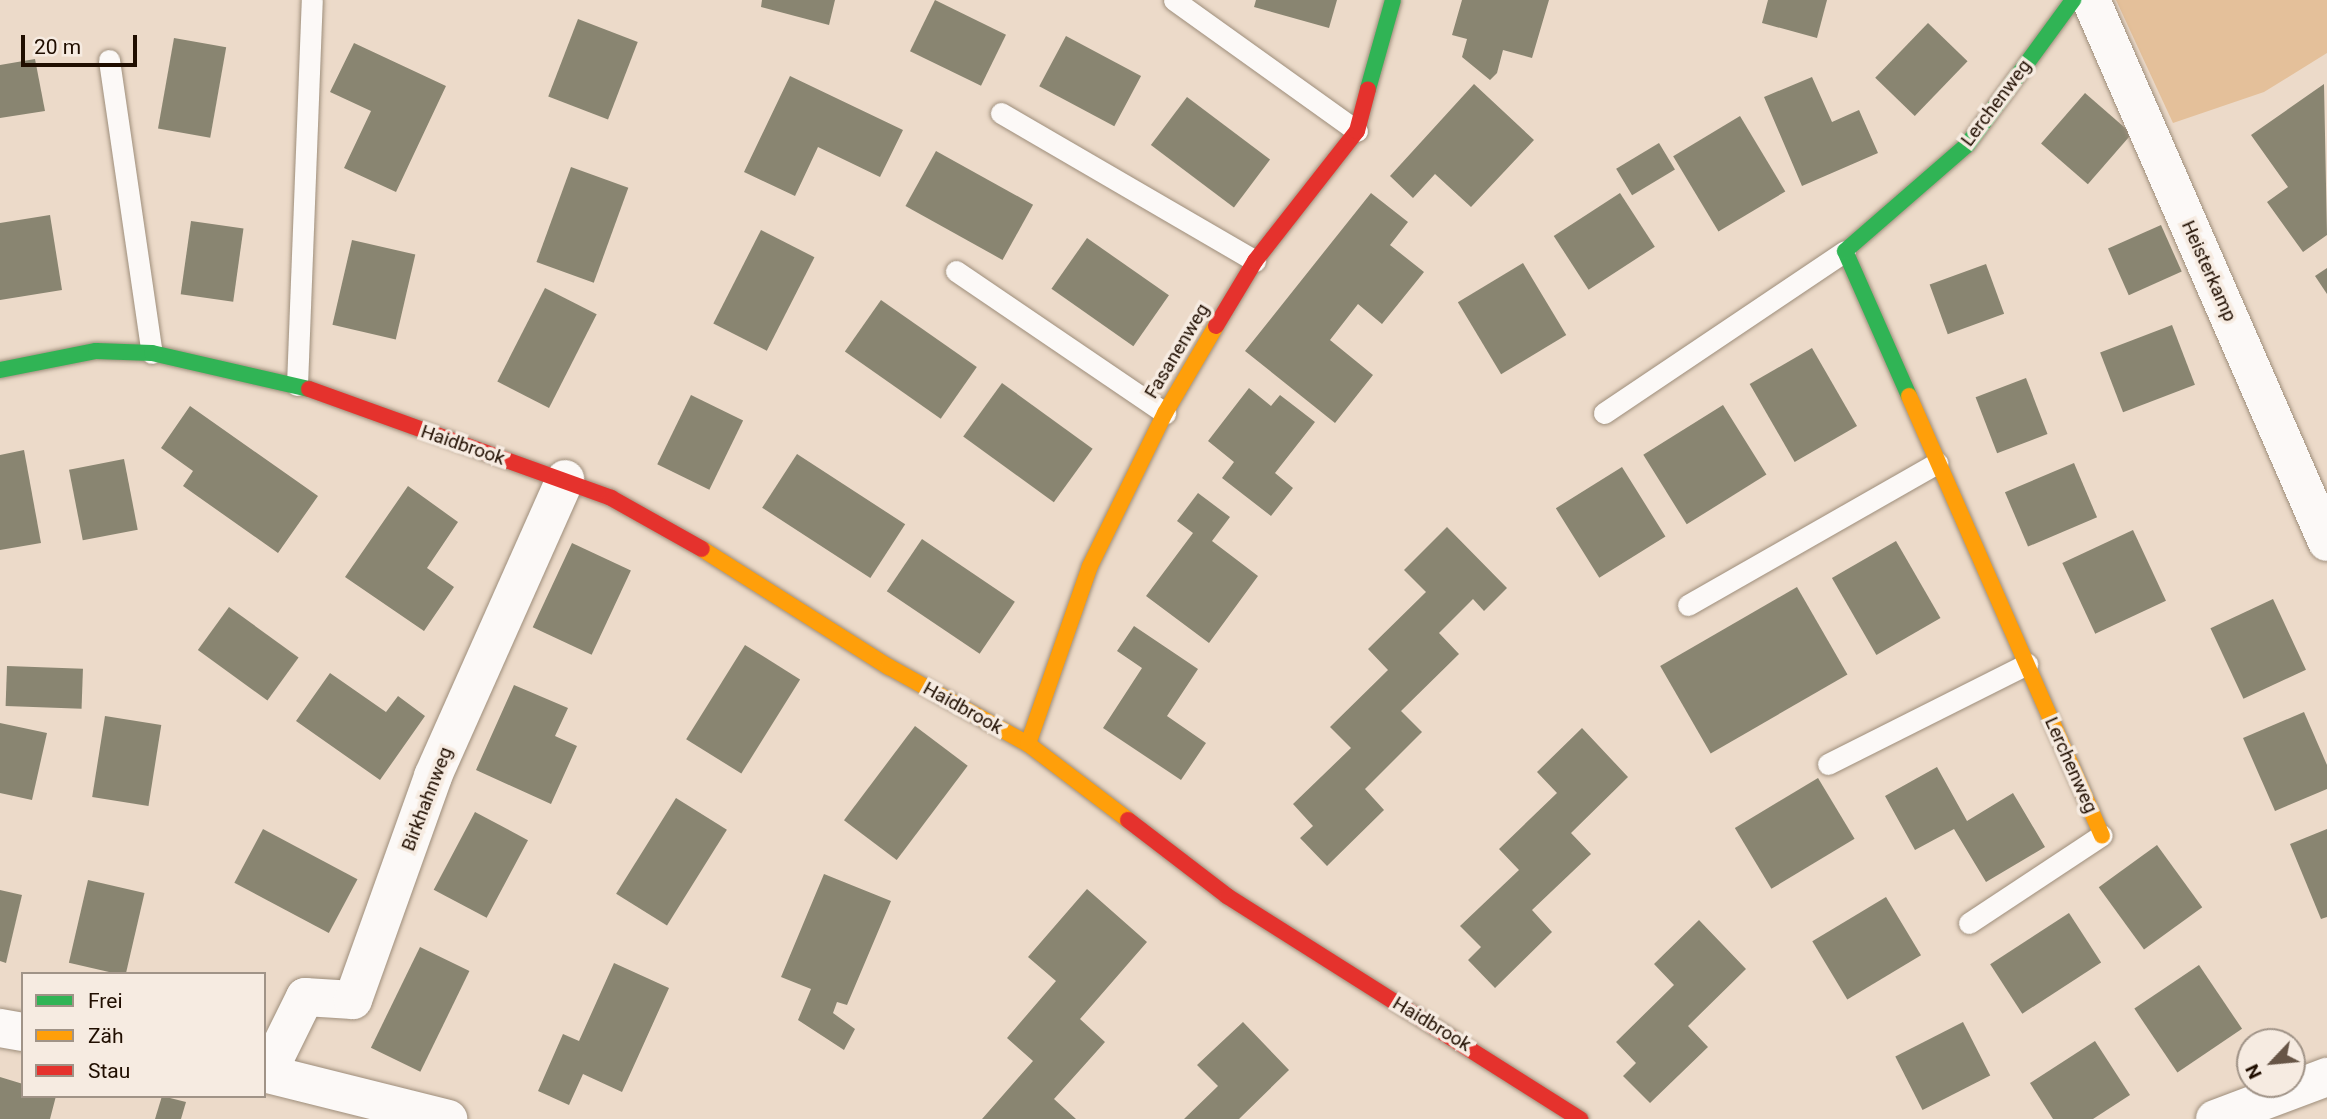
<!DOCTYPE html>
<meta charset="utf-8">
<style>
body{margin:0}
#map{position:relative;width:2327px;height:1119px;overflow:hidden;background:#ecdac9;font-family:Roboto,sans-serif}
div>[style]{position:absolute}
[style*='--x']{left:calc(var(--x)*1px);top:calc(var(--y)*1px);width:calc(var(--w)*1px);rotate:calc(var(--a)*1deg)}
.green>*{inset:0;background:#e4c09a}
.building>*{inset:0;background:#898571;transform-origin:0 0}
.roads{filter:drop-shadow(0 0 2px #9e8e7b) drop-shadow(0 0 2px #9e8e7b)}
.lane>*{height:21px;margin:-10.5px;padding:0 10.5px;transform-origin:10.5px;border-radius:10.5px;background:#fcf9f7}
.street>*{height:38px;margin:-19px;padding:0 19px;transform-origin:19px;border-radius:19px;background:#fcf9f7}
.fast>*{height:16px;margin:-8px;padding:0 8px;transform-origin:8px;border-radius:8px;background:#30b455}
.slow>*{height:16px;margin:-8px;padding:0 8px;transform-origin:8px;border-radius:8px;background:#ff9f0a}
.jam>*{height:16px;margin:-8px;padding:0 8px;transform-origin:8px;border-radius:8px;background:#e5322d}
span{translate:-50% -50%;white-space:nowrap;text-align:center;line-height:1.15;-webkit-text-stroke:7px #f6ebe1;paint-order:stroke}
.street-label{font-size:19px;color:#200e00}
.legend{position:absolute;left:21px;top:972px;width:245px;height:126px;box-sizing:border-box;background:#f6ebe1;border:2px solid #a09387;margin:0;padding:9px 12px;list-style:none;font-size:21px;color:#200e00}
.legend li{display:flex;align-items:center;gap:14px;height:35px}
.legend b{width:35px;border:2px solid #a09387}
.north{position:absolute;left:2236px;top:1028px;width:70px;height:70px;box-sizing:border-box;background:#f6ebe1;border:2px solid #a09387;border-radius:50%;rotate:244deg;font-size:19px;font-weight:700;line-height:28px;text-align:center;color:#200e00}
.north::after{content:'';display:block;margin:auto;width:24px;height:32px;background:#675546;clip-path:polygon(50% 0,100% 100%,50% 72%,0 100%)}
.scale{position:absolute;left:21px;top:35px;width:116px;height:32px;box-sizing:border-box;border:4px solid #200e00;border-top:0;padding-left:9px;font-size:21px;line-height:24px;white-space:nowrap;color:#200e00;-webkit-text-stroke:5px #f6ebe1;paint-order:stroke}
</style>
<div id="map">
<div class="green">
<i style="clip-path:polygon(2116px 0,2327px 0,2327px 53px,2264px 92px,2173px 123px)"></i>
</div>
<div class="building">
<i style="clip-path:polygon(762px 0,835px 0,829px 25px,761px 7px)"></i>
<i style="left:935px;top:0;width:79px;height:57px;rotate:26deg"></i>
<i style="clip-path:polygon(1256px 0,1337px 0,1329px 28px,1254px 7px)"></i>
<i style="clip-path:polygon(1462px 0,1549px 0,1532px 58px,1503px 50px,1497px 73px,1490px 80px,1462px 57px,1467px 39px,1452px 35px)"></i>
<i style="clip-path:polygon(1768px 0,1827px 0,1817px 38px,1762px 23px)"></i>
<i style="left:578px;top:19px;width:64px;height:83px;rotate:21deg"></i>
<i style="left:1928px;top:23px;width:55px;height:76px;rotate:44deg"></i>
<i style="left:1066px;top:36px;width:85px;height:57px;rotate:28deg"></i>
<i style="left:174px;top:38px;width:53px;height:92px;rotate:10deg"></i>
<i style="clip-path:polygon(354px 43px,446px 86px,396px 192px,344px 168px,371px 111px,330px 92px)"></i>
<i style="clip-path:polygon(35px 59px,45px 111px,0 118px,0 65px)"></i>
<i style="clip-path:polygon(790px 76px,903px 130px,880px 177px,818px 147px,795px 196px,744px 172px)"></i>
<i style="clip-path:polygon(1812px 77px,1832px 122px,1859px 110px,1878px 153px,1802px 186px,1764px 97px)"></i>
<i style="clip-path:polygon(1474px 84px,1534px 140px,1471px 207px,1435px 174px,1413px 198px,1390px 176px)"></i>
<i style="clip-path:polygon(2324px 84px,2327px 235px,2303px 252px,2267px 202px,2288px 187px,2251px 135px)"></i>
<i style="left:2085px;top:93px;width:62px;height:67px;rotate:41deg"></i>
<i style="left:1187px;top:97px;width:104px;height:60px;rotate:37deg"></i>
<i style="left:1740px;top:116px;width:88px;height:78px;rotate:59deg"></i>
<i style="left:1659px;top:143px;width:31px;height:50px;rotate:59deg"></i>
<i style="left:936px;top:151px;width:111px;height:63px;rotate:29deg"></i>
<i style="left:571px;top:167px;width:61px;height:101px;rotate:20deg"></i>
<i style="clip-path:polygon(1371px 193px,1408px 222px,1390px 245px,1424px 272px,1382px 324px,1358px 304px,1330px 340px,1373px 375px,1335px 423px,1245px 351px)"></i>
<i style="left:1620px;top:193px;width:64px;height:79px;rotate:57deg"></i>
<i style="clip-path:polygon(50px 215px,62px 290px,0 300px,0 223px)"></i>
<i style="left:191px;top:221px;width:53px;height:74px;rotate:8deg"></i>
<i style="left:2161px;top:225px;width:51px;height:58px;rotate:66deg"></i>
<i style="left:761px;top:230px;width:60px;height:105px;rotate:27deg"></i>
<i style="left:1087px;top:238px;width:100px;height:62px;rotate:35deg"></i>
<i style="left:352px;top:240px;width:65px;height:87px;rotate:13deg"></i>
<i style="left:1523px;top:263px;width:84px;height:76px;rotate:59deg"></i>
<i style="left:1986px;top:264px;width:53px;height:60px;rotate:70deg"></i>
<i style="clip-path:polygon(2327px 268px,2327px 294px,2315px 276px)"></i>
<i style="left:545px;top:288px;width:58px;height:105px;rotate:27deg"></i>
<i style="left:881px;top:300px;width:117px;height:63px;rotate:35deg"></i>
<i style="left:2172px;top:325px;width:64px;height:77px;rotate:69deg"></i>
<i style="left:1812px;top:348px;width:90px;height:72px;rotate:60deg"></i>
<i style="left:2026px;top:378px;width:60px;height:54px;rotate:69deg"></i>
<i style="left:1002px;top:383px;width:112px;height:66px;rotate:36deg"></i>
<i style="clip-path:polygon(1249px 388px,1271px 406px,1280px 395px,1315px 422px,1275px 473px,1293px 488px,1271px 516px,1222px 478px,1234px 462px,1208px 441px)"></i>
<i style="left:691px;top:395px;width:58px;height:77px;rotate:26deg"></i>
<i style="left:1723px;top:405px;width:82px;height:94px;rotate:58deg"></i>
<i style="clip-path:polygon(190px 406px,318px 496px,278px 553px,183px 486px,193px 471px,161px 448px)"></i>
<i style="clip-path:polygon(24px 450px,41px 543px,0 550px,0 455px)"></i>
<i style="left:797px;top:454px;width:129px;height:64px;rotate:33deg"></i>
<i style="left:124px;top:459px;width:72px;height:56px;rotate:79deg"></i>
<i style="left:2074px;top:463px;width:59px;height:75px;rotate:67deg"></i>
<i style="left:1622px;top:467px;width:82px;height:78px;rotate:58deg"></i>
<i style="clip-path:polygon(408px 486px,458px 522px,427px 568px,454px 587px,424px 631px,345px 577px)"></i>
<i style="clip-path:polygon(1198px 493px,1230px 517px,1212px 541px,1258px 576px,1209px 643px,1146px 596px,1193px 533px,1177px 521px)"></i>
<i style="clip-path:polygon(1447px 527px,1507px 588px,1484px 611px,1473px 599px,1439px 633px,1459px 654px,1401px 711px,1422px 732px,1365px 789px,1384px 810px,1327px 866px,1300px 838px,1313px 826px,1293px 804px,1351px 748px,1330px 727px,1388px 670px,1368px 649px,1426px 592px,1404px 570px)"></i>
<i style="left:2133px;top:530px;width:78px;height:78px;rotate:65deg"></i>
<i style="left:922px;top:539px;width:112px;height:63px;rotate:34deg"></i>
<i style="left:1896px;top:541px;width:89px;height:74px;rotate:60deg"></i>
<i style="left:572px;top:543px;width:65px;height:93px;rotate:25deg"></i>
<i style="left:1797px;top:587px;width:101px;height:158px;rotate:60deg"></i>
<i style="left:2273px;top:599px;width:78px;height:69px;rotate:65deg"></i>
<i style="left:229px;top:607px;width:86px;height:53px;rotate:36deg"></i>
<i style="clip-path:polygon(1134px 626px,1198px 669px,1167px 716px,1206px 743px,1181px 780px,1103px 728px,1142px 668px,1117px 651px)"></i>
<i style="left:745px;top:645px;width:65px;height:111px;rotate:32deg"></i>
<i style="left:7px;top:666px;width:76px;height:40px;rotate:2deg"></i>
<i style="clip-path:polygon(330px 673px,386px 712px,398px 696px,425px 716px,380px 780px,296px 721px)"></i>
<i style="clip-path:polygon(514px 685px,568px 708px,555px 736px,577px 746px,551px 804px,476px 770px)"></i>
<i style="clip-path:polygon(2304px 712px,2327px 765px,2327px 789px,2275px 811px,2243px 738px)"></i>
<i style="left:105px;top:716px;width:57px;height:82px;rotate:9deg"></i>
<i style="clip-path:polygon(0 723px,47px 733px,32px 800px,0 793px)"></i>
<i style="left:915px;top:726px;width:66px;height:118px;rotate:37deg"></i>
<i style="clip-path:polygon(1582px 728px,1628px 777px,1571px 833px,1591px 854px,1532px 910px,1552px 932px,1495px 988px,1468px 960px,1481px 947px,1460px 926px,1519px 870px,1499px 849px,1557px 793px,1537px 772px)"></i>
<i style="clip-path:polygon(1937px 767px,1967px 821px,2013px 793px,2045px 847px,1986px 882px,1954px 829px,1915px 850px,1885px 796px)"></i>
<i style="left:1818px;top:778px;width:71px;height:97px;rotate:59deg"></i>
<i style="left:676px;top:798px;width:60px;height:113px;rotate:32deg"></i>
<i style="left:475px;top:812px;width:60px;height:88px;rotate:28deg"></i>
<i style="left:263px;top:829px;width:107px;height:61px;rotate:28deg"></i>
<i style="clip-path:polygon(2327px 829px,2327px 917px,2321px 919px,2290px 844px)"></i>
<i style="left:2157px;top:845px;width:77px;height:72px;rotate:54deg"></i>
<i style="clip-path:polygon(824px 874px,891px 901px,847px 1005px,837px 1002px,833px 1013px,855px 1029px,844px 1050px,798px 1020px,811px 989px,781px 977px)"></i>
<i style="left:88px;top:880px;width:58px;height:85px;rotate:13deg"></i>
<i style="clip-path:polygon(1087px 889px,1147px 942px,1080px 1019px,1105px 1042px,1054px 1099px,1076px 1119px,982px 1119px,1033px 1061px,1007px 1038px,1056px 981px,1028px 957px)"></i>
<i style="clip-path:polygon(0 890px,22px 895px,6px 963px,0 961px)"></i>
<i style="left:1886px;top:897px;width:68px;height:86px;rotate:59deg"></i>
<i style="left:2069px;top:913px;width:59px;height:94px;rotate:57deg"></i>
<i style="clip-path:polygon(1699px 920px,1746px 969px,1688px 1026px,1708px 1047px,1650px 1103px,1623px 1076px,1636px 1063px,1616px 1042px,1674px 985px,1654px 964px)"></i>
<i style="left:420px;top:947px;width:55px;height:112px;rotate:26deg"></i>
<i style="clip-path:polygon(614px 963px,669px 988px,622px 1092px,583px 1074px,569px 1105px,538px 1091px,563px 1034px,579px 1041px)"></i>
<i style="left:2199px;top:965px;width:77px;height:78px;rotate:56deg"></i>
<i style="clip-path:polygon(1243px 1022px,1289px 1070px,1239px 1119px,1184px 1119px,1218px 1086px,1197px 1065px)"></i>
<i style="left:1963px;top:1022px;width:60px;height:76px;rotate:63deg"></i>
<i style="clip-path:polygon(2095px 1041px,2130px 1095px,2093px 1119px,2053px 1119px,2030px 1083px)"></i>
<i style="clip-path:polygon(0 1077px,23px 1084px,23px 1096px,56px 1096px,50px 1119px,0 1119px)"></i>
<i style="clip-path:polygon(162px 1096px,186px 1102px,181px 1119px,155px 1119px)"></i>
</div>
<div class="roads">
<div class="lane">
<i style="--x:1174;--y:0;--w:225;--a:35.6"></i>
<i style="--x:109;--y:60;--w:296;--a:81.7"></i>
<i style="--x:1001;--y:113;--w:294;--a:30.2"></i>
<i style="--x:956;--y:271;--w:253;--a:34.2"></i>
<i style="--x:297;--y:385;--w:385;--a:-87.8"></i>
<i style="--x:1604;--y:413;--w:290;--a:-33.9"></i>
<i style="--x:1688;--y:605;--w:287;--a:-29.7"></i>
<i style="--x:1828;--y:764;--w:223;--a:-26.7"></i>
<i style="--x:1969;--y:923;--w:159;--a:-33.5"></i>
</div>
<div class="street">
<i style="--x:2091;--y:0;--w:591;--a:66.47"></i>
<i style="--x:0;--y:1028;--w:23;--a:10"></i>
<i style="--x:264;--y:1073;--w:190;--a:14"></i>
<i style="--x:267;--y:1074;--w:86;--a:-63.7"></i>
<i style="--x:305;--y:997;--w:48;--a:3.6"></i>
<i style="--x:353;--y:1000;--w:238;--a:-70.3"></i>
<i style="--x:433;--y:776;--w:325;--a:-66"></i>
<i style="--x:2215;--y:1119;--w:120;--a:-20.6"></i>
</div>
<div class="fast">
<i style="--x:1368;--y:89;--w:92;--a:-74.3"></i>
<i style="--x:0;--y:370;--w:98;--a:-11.2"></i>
<i style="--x:96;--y:351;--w:56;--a:2"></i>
<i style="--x:152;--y:353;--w:161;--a:12.9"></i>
<i style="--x:1909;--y:396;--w:158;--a:-113.8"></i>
<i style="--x:1845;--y:251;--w:162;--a:-41"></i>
<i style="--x:1967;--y:145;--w:180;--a:-53.8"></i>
</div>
<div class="slow">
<i style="--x:1909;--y:396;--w:480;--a:66.3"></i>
<i style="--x:702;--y:549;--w:221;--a:32.3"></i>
<i style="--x:889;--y:667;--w:159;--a:29"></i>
<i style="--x:1028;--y:744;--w:126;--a:37.2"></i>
<i style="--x:1028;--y:744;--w:188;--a:-70.8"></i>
<i style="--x:1090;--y:566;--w:170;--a:-63.9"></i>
<i style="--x:1165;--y:413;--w:101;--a:-59.6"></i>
</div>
<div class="jam">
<i style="--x:1216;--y:326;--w:76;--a:-59"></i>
<i style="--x:1255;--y:261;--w:165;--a:-51.9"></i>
<i style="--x:1357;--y:131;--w:43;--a:-75.3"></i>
<i style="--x:309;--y:389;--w:321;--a:19.8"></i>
<i style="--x:611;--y:498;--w:104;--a:29.3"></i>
<i style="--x:1128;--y:820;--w:125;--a:37.5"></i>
<i style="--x:1227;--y:896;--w:418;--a:32.3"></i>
</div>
</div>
<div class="street-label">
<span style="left:1996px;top:103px;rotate:-53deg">Lerchenweg</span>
<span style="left:2209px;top:271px;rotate:66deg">Heisterkamp</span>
<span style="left:1177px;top:351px;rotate:-59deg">Fasanenweg</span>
<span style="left:463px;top:445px;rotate:19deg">Haidbrook</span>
<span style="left:963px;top:708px;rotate:29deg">Haidbrook</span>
<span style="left:2071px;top:765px;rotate:66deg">Lerchenweg</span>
<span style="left:427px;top:799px;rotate:-69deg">Birkhahnweg</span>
<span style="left:1432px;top:1024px;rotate:31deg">Haidbrook</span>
</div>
<ul class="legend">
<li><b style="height:9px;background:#30b455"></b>Frei</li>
<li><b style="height:9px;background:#ff9f0a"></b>Zäh</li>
<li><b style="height:9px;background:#e5322d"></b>Stau</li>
</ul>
<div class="north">N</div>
<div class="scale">20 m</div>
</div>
